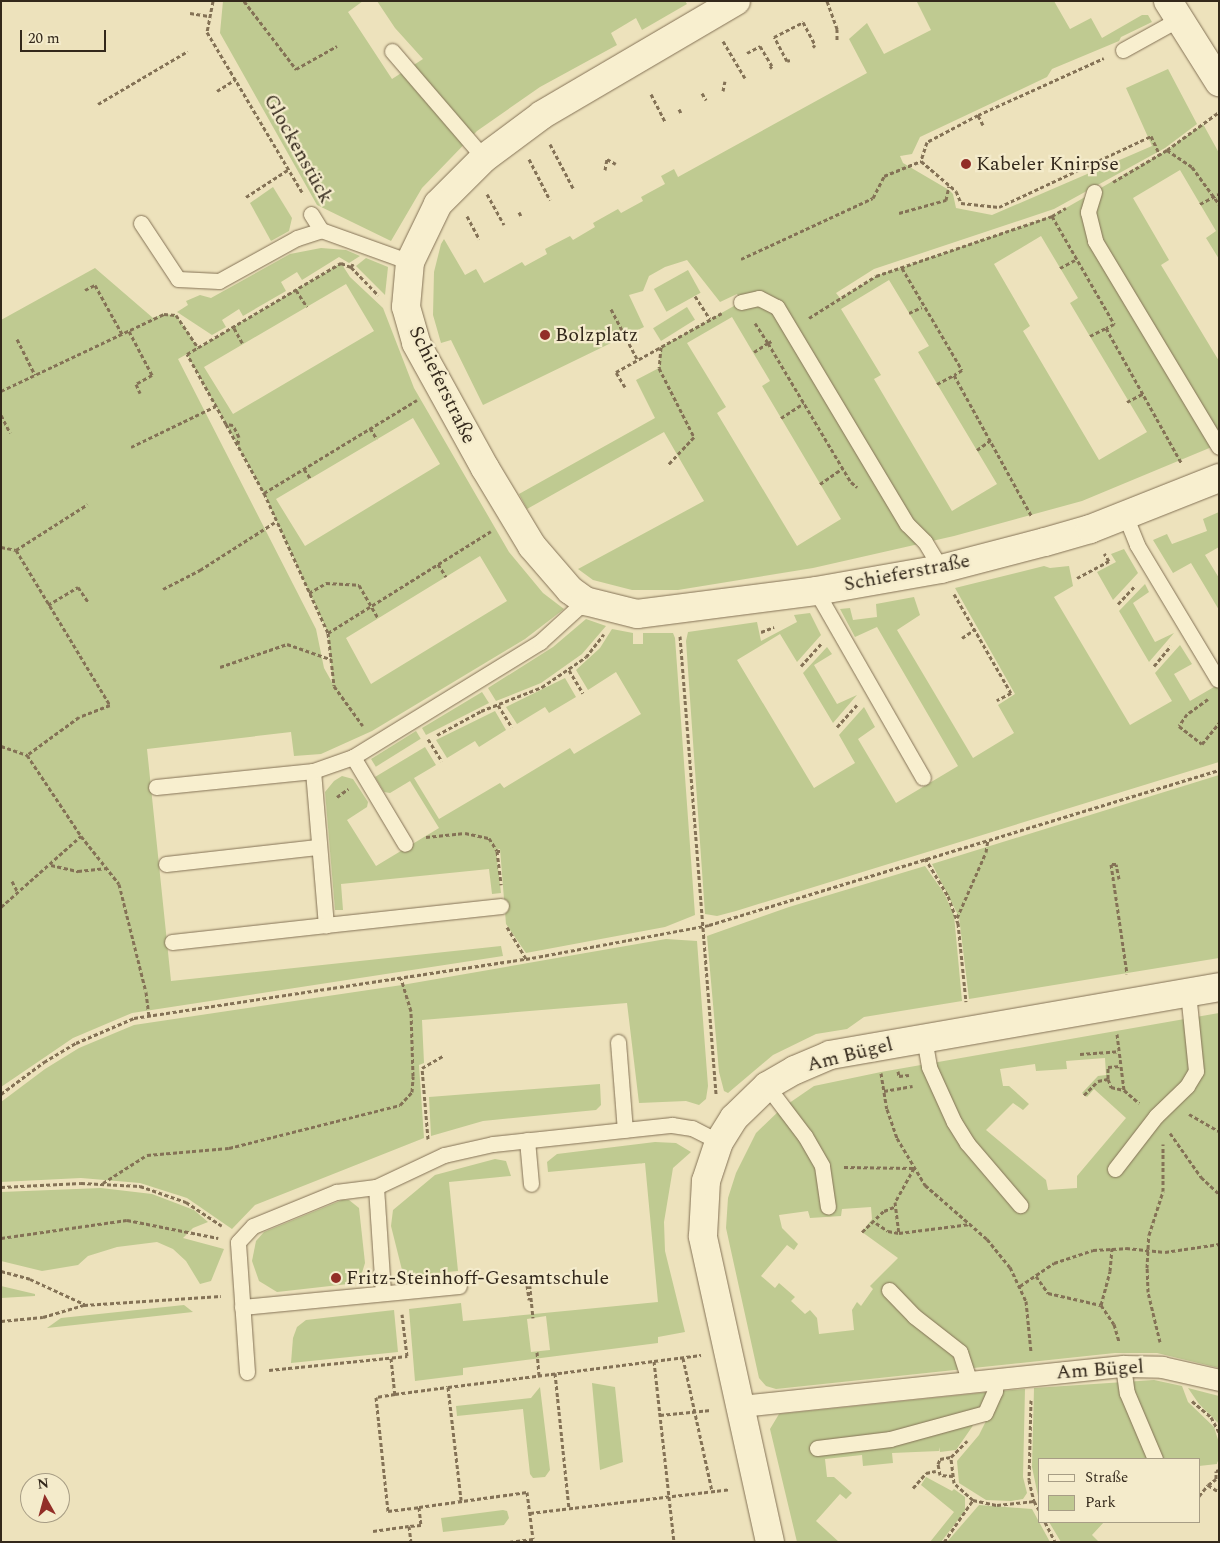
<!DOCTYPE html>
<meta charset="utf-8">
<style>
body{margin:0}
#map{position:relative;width:1220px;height:1543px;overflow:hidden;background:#ede2bc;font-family:Spectral,serif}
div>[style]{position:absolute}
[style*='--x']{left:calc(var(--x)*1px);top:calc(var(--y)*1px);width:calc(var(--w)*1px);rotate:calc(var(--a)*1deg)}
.green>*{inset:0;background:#bfca91;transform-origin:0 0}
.path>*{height:3px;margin-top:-1.5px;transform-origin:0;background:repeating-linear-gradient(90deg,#847256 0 4px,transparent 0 6.5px)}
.roads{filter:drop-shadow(0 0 1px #847256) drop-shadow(0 0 1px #847256)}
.service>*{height:15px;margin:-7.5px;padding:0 7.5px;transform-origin:7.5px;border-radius:7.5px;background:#f8efcf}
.pedestrian>*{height:21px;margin:-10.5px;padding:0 10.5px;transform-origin:10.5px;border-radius:10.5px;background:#f8efcf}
.minor>*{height:28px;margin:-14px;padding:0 14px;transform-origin:14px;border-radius:14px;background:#f8efcf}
.dots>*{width:14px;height:14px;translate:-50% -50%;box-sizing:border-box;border:2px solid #f4ebcb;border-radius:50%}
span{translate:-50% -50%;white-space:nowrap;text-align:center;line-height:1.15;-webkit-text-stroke:4.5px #f4ebcb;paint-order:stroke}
.street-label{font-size:20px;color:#33281b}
.poi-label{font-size:20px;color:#33281b}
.left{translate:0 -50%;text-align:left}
.frame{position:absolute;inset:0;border:2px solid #33281b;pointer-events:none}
.legend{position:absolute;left:1038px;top:1458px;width:162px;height:65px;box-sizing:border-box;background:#f4ebcb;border:1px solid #a79d85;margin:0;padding:6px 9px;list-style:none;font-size:15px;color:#33281b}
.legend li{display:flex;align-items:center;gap:10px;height:25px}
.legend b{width:25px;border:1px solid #a79d85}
.north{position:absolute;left:20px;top:1473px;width:50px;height:50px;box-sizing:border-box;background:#f4ebcb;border:1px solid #a79d85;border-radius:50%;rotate:353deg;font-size:14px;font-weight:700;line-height:20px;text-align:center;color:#33281b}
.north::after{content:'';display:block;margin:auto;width:18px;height:22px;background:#922e27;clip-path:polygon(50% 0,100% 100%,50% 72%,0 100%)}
.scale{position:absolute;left:20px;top:30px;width:86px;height:22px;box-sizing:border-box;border:2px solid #33281b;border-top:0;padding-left:6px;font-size:15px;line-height:18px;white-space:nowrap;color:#33281b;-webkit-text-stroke:4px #f4ebcb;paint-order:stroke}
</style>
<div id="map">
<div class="green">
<i style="clip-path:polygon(223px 1px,363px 1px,348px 12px,392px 79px,423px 59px,395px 28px,377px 1px,685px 1px,687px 4px,642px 30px,636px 18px,611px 33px,617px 45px,540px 87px,477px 131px,422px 188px,391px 241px,317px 205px,220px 33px)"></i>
<i style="clip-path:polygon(evenodd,919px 1px,1054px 1px,1070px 29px,1091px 18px,1102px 38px,1142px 15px,1148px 15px,1152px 22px,1121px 37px,1119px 41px,1052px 69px,1047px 77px,920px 137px,912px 154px,900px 156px,903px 163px,949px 190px,953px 194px,956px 208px,992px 215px,1152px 146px,1126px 88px,1168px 69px,1197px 124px,1165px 148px,1054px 209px,874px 269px,836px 293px,840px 298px,876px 276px,1052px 216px,1167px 150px,1203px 124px,1219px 153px,1219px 259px,1206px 238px,1216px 231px,1180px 170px,1133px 198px,1169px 260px,1161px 265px,1219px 361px,1219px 444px,1082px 501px,954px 536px,813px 568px,678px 590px,632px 590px,593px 580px,578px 569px,704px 501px,664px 432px,527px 509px,519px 494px,655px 418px,636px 380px,659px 368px,661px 347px,741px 302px,737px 294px,720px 302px,687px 260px,665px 267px,649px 276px,643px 291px,629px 295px,644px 327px,483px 405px,451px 340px,441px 343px,433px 315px,434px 272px,441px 244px,444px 239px,465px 275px,476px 269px,484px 283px,522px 262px,525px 266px,547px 254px,545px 249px,570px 236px,573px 240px,595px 227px,593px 223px,618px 209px,621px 213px,643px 201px,641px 197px,665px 184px,661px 176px,674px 169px,678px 177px,867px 73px,849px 39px,867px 23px,884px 54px,931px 30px,917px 2px,919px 1px,1041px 236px,1078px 298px,1070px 303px,1147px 432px,1099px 460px,1023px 331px,1030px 326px,994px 264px,1041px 236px,919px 1px,889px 280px,929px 346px,918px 352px,997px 484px,952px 511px,874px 379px,881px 375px,841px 309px,889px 280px,919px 1px,732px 317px,770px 381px,762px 386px,841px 519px,797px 546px,717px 413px,726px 407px,687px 343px,732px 317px)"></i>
<i style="clip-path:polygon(273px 187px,292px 218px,289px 231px,271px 241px,250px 203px)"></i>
<i style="clip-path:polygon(321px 248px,346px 250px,360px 256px,349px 263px,339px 257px,302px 280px,297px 272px,281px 282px,286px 291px,243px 316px,239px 309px,222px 320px,226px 327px,212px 335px,177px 312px,188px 305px,186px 301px,200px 295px,211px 298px,290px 254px)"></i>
<i style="clip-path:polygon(366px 258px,388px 267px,385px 295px,356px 266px)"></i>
<i style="clip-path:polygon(evenodd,341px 263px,350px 277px,383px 308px,414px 388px,509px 552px,543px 593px,564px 609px,525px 639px,372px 731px,321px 754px,294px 756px,291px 732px,147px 749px,171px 981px,501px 946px,503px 956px,132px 1013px,73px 1038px,1px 1087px,1px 320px,95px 268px,153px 318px,163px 314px,176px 315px,198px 348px,341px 263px,346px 284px,374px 331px,233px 414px,204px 367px,346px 284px,341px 263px,187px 354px,264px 493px,328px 633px,333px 684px,324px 668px,316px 629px,178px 359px,187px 354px,341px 263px,413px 418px,440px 464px,305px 546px,276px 499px,413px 418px,341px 263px,480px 556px,507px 601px,371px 684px,346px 638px,480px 556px)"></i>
<i style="left:688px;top:270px;width:26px;height:39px;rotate:61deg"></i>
<i style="left:687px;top:307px;width:15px;height:40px;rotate:58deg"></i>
<i style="clip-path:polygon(1219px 512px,1219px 547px,1205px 555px,1219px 578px,1219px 610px,1191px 563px,1173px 573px,1153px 540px,1167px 534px,1172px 544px,1207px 531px,1203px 519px)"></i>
<i style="clip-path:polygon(1124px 549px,1138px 573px,1113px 600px,1097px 572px,1116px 562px,1111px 554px)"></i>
<i style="clip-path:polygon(1044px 566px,1050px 568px,1069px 566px,1073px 586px,1054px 597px,1130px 725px,1172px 701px,1155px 673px,1180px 645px,1192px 664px,1174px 674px,1190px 701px,1219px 684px,1219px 762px,736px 911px,717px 916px,705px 914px,686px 641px,688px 632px,757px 622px,761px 641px,797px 622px,794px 615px,810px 613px,821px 635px,797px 662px,780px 634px,737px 660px,814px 788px,855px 763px,839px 735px,864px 707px,875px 727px,858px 739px,896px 803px,958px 766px,877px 627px,855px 637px,840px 609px,850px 608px,853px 620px,877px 617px,876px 604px,914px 597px,920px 615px,897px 630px,973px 758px,1014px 733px,998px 705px,1015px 694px,955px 588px)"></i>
<i style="clip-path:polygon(1145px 584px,1149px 592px,1133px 603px,1155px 642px,1174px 633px,1149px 662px,1119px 611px)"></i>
<i style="clip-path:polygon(586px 619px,606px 626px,582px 654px,541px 683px,496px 701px,488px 688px,553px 647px)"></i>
<i style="clip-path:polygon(612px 629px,633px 633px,633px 644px,643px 644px,643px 633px,673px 633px,675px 638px,695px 915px,665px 927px,526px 953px,506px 924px,500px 849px,496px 850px,501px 893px,492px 894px,489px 869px,341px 884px,343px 910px,335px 910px,325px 792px,334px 781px,342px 776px,353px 779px,368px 802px,367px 807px,347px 820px,376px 866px,439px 828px,410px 781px,390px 793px,384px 792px,375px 777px,425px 747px,436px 765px,414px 778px,439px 819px,500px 783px,504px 788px,570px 748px,574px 754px,641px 714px,616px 672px,588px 690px,576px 670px,600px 648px)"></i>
<i style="clip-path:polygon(827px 647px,832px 654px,814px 665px,837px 704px,857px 695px,833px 723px,803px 673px)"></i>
<i style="clip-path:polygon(565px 678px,576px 697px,549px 713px,545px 707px,517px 724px,506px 707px)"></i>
<i style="clip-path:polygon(482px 692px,489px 703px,426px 735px,422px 728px)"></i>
<i style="clip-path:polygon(495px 711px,506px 730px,479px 747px,475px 741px,447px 758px,436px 740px)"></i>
<i style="left:416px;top:731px;width:9px;height:53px;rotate:58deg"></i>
<i style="clip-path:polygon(1219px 775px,1219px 958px,969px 999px,959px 917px,932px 864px)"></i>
<i style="clip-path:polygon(925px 866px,944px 893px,954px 915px,962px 1001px,864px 1017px,847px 1029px,816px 1034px,773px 1055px,728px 1093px,724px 1091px,719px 1072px,707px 936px,789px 907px)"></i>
<i style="clip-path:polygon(666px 939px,697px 941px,708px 1086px,706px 1099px,699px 1105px,686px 1101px,639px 1103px,627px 1003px,422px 1020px,424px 1063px,419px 1065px,424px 1138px,255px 1205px,232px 1229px,187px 1198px,140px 1183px,81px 1178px,1px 1182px,1px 1102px,45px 1069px,79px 1048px,134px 1025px,402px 985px)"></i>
<i style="clip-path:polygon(evenodd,1219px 1013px,1219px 1368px,1157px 1353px,1115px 1353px,776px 1389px,766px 1386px,759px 1378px,726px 1228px,728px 1198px,736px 1173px,756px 1133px,782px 1108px,814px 1086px,881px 1072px,1219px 1013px,1105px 1058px,1106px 1075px,1098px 1076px,1082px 1093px,1087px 1097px,1094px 1089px,1126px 1118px,1077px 1176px,1077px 1188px,1048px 1190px,1046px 1180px,986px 1130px,1013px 1103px,1023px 1110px,1029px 1104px,1009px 1086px,1003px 1086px,1000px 1069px,1035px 1064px,1036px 1071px,1067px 1069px,1066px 1061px,1105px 1058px,1219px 1013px,871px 1207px,872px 1219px,862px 1232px,898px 1258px,870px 1286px,873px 1289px,861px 1306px,857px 1302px,852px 1310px,854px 1330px,819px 1334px,817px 1318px,810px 1310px,805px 1314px,791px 1301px,795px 1297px,779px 1283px,775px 1288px,761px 1276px,787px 1245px,794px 1250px,798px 1244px,782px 1228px,779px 1215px,808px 1211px,810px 1218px,841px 1216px,842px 1209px,871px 1207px)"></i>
<i style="clip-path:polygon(600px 1084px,601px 1105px,596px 1110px,483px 1121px,431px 1136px,429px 1097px)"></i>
<i style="clip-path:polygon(evenodd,655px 1142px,676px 1143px,691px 1152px,673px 1168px,664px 1222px,665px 1251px,685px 1332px,658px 1337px,658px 1343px,463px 1368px,463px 1375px,415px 1381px,409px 1309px,461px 1303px,463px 1321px,658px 1302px,645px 1163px,548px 1172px,547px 1162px,557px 1154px,655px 1142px,546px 1316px,550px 1350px,531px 1352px,527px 1319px,546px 1316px)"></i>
<i style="clip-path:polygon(495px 1159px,506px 1161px,511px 1176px,449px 1182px,458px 1271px,414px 1275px,402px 1270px,391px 1226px,393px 1210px,435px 1175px)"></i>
<i style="clip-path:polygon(101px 1188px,152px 1194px,194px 1210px,208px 1222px,193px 1228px,183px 1238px,224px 1249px,211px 1281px,200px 1284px,186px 1261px,173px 1249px,157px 1242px,117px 1247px,88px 1256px,78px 1265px,42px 1271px,1px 1261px,1px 1192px)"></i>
<i style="clip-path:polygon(342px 1200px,349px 1200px,359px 1208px,365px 1263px,360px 1279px,348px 1284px,277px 1292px,259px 1281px,252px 1261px,256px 1241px,264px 1232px)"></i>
<i style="clip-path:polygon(1px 1286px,35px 1294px,35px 1296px,1px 1298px)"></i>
<i style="clip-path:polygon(184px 1305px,193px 1312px,47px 1328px,61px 1318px)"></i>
<i style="clip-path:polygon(394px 1310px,398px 1352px,291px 1363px,293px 1338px,297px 1327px,306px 1320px)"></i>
<i style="clip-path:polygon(1154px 1380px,1182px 1386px,1188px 1402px,1214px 1427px,1219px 1443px,1219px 1465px,1217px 1461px,1217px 1464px,1199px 1466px,1199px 1459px,1039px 1459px,1039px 1501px,1032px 1467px,1034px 1388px)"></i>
<i style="clip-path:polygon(592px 1383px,615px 1387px,623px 1462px,600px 1470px)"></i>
<i style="clip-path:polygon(540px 1387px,550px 1470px,545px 1477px,533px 1478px,530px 1474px,523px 1409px,457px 1416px,456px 1406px,531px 1398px)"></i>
<i style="clip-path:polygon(1188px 1388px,1219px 1396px,1219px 1424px,1199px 1404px)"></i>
<i style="clip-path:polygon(1025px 1389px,1023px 1477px,1027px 1493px,1023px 1499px,1011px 1501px,986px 1500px,959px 1483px,957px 1461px,979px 1435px,1001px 1391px)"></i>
<i style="clip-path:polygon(989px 1392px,972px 1427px,956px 1450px,940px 1452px,939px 1447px,939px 1451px,892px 1453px,893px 1463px,863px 1466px,862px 1455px,825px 1459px,827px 1477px,834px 1477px,852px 1493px,846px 1499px,840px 1494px,816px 1521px,839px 1542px,797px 1542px,770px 1429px,779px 1414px)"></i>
<i style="clip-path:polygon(926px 1477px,952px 1491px,954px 1489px,965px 1497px,965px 1511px,941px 1542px,930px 1542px,954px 1512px,921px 1485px)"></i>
<i style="clip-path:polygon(979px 1505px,1032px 1509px,1050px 1542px,947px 1542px)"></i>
<i style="clip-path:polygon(503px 1510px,507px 1511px,509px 1518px,504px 1525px,443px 1532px,441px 1518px)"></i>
<i style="clip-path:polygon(1049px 1522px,1104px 1522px,1092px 1535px,1099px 1542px,1061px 1542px)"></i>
</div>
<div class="path">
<i style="--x:213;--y:1;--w:32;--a:101"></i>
<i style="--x:207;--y:32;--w:188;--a:59.3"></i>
<i style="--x:244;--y:1;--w:86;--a:52.6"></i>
<i style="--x:296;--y:69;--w:47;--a:-29.3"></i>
<i style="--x:827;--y:1;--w:30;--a:70"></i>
<i style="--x:837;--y:29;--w:12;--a:90"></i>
<i style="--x:190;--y:13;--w:19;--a:9"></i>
<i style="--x:723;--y:41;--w:43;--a:59.3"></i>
<i style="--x:747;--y:53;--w:15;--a:-28"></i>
<i style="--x:760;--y:46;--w:23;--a:59"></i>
<i style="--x:772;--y:66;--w:3;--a:135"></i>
<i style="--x:790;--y:60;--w:3;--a:162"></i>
<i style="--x:787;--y:61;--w:27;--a:-118"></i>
<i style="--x:774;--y:37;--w:33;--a:-27"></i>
<i style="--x:803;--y:22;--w:26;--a:62"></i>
<i style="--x:815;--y:45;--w:3;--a:135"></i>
<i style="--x:217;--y:91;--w:22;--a:-32"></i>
<i style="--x:723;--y:91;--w:10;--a:-79"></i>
<i style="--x:702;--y:93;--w:8;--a:60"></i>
<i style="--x:651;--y:94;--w:31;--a:63"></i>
<i style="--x:98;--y:104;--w:104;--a:-30.5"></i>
<i style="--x:679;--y:109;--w:4;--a:63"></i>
<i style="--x:978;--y:115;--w:58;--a:152.1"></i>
<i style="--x:927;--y:142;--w:20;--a:108"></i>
<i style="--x:921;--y:161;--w:46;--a:40.6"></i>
<i style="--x:956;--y:191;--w:13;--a:67"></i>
<i style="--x:961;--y:203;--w:38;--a:6"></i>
<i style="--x:999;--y:207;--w:168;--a:-25"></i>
<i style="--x:1151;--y:136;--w:21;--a:65"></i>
<i style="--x:983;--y:125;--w:11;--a:-117"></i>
<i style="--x:978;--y:115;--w:138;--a:-24.3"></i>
<i style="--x:550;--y:144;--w:50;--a:62.4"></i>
<i style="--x:1167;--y:150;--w:30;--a:34"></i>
<i style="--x:1192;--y:167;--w:46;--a:53.9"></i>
<i style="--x:529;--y:159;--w:46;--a:62.9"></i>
<i style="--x:605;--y:170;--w:11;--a:-80"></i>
<i style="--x:607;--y:159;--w:10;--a:29"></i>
<i style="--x:1113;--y:182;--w:63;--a:-30.7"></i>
<i style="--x:1167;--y:150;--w:64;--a:-36.2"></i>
<i style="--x:487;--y:194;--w:35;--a:61"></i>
<i style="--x:246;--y:197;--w:51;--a:-33.1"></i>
<i style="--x:1200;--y:204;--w:21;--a:-28"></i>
<i style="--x:519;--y:212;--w:4;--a:63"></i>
<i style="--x:899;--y:213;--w:49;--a:-15.5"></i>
<i style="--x:946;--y:200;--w:14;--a:-78"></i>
<i style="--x:467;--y:216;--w:26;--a:62"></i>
<i style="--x:1052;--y:216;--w:125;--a:60.1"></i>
<i style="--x:1114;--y:324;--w:9;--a:153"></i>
<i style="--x:1106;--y:328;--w:154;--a:60.8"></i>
<i style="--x:741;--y:259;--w:145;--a:-24.8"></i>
<i style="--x:873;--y:198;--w:25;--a:-63"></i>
<i style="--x:884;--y:176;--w:40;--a:-22"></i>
<i style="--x:351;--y:267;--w:39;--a:46"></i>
<i style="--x:902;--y:268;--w:118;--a:59.5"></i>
<i style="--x:962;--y:370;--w:9;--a:148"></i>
<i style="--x:954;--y:375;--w:162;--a:61.2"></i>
<i style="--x:1060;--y:268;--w:17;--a:-28"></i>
<i style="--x:85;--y:290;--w:11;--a:-27"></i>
<i style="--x:95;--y:285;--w:56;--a:61.1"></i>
<i style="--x:296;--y:290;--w:20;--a:57"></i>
<i style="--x:695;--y:296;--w:27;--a:57"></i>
<i style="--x:611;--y:309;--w:56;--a:62.5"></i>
<i style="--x:909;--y:313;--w:14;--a:-25"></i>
<i style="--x:809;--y:318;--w:79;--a:-32.1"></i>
<i style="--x:876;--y:276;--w:186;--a:-18.8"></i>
<i style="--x:1052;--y:216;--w:16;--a:-30"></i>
<i style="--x:755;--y:323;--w:24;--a:57"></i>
<i style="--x:768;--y:343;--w:4;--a:-27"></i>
<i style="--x:234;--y:328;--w:18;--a:61"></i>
<i style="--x:129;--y:331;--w:50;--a:62.4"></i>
<i style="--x:152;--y:375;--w:18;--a:151"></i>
<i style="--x:136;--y:384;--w:10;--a:66"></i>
<i style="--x:1090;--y:336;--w:18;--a:-27"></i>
<i style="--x:17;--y:339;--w:40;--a:63.4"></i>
<i style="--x:661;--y:347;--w:21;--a:95"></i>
<i style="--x:659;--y:368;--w:77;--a:63.1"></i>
<i style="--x:694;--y:437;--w:37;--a:133"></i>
<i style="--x:754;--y:352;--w:17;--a:-33"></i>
<i style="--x:768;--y:343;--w:162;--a:59.2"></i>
<i style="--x:851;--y:482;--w:8;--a:40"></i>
<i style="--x:937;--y:384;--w:19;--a:-28"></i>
<i style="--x:625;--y:387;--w:17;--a:-121"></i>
<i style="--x:616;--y:372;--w:121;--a:-29.1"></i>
<i style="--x:1;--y:391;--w:180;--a:-25.3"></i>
<i style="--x:164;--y:314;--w:12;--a:5"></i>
<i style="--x:176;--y:315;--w:40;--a:56"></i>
<i style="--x:1127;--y:402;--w:19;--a:-28"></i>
<i style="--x:1;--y:415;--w:20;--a:63"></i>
<i style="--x:781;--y:418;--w:27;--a:-33"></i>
<i style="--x:226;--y:424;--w:79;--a:61.2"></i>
<i style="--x:264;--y:493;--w:154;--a:65.4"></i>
<i style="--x:328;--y:633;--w:53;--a:83.5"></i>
<i style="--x:334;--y:686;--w:49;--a:54.1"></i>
<i style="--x:370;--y:428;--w:13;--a:58"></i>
<i style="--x:238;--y:444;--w:7;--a:-82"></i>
<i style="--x:239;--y:437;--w:13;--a:-117"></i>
<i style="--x:233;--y:425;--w:7;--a:-172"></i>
<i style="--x:226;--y:424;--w:80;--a:-119.1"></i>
<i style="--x:187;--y:354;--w:179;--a:-30.6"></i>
<i style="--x:341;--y:263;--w:11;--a:22"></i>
<i style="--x:351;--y:267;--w:4;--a:-56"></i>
<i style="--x:131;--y:447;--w:94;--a:-25.8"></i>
<i style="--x:977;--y:450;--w:17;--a:-36"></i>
<i style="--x:304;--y:469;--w:11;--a:56"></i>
<i style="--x:820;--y:484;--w:28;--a:-35"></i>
<i style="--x:264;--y:493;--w:179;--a:-31.3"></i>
<i style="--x:1;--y:547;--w:15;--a:11"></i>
<i style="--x:16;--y:550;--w:181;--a:58.8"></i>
<i style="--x:110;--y:705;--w:33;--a:159"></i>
<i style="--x:79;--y:717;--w:64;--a:143.8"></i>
<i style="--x:16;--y:550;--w:85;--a:-32.6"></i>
<i style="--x:438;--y:564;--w:15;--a:58"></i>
<i style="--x:1077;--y:578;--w:36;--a:-28"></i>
<i style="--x:1109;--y:561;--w:9;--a:-122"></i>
<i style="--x:163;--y:589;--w:42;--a:-27.2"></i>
<i style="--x:200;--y:570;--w:91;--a:-32.5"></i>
<i style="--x:309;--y:593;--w:20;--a:-30"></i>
<i style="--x:326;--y:583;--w:33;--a:3"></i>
<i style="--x:359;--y:585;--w:38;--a:60"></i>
<i style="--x:954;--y:594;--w:114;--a:60.1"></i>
<i style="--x:1011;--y:693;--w:16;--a:153"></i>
<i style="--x:1118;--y:604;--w:25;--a:-47"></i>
<i style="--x:48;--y:605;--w:35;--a:-31"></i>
<i style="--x:78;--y:587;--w:18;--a:56"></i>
<i style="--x:761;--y:632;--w:14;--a:-21"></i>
<i style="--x:328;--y:633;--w:192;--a:-32"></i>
<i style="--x:680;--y:636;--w:461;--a:85.5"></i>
<i style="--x:962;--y:638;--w:14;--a:-34"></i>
<i style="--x:801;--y:666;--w:30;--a:-48"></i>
<i style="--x:1154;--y:666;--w:26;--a:-50"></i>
<i style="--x:220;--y:667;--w:71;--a:-18.9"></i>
<i style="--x:287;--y:644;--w:46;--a:19.2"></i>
<i style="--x:569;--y:670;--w:27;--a:59"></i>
<i style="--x:1208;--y:699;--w:26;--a:144"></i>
<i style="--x:1187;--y:714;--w:14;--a:124"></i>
<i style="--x:1179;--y:726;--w:29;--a:38"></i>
<i style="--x:1202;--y:744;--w:27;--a:-51"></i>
<i style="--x:498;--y:705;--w:26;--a:58"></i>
<i style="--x:837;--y:727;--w:30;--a:-48"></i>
<i style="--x:437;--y:735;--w:50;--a:-28.6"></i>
<i style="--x:481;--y:711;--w:66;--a:-21.5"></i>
<i style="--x:542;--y:687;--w:53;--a:-34.3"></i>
<i style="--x:586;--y:657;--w:29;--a:-52"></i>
<i style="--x:428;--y:739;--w:26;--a:58"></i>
<i style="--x:1;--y:746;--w:28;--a:19"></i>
<i style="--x:27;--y:755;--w:97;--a:56.3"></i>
<i style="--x:337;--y:797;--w:14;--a:-36"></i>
<i style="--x:426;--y:837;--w:39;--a:-6"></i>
<i style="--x:465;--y:833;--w:25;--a:12"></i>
<i style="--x:489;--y:838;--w:15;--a:58"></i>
<i style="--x:500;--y:851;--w:3;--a:180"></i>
<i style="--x:497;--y:851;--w:34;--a:83"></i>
<i style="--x:925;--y:858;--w:44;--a:58.8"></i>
<i style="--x:948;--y:896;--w:29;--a:70"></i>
<i style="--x:958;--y:923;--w:79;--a:84.2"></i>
<i style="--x:51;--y:865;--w:28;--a:13"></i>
<i style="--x:78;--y:871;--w:29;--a:-6"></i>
<i style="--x:1119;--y:879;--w:15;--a:-101"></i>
<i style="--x:1116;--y:864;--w:5;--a:180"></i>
<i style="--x:1111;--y:864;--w:111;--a:81.7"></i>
<i style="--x:12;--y:881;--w:13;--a:63"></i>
<i style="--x:1;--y:907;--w:107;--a:-41.6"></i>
<i style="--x:81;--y:836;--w:61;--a:51.6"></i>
<i style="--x:119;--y:884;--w:111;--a:76"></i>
<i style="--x:146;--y:992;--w:24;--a:83"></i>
<i style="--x:957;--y:918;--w:72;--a:-66.3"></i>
<i style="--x:986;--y:852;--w:12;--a:-81"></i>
<i style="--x:507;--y:927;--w:37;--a:59"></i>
<i style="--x:1117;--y:1034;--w:56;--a:82.9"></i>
<i style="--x:1124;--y:1090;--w:20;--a:41"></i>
<i style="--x:1080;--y:1054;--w:39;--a:-4"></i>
<i style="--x:898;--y:1071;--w:5;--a:79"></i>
<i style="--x:899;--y:1076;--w:10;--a:-6"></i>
<i style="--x:881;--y:1073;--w:36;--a:81"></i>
<i style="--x:887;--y:1109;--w:31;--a:71"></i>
<i style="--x:897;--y:1138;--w:55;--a:59.2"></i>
<i style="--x:925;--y:1185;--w:82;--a:41.1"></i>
<i style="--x:987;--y:1239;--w:36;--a:51"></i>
<i style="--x:1010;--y:1267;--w:38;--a:65"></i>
<i style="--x:1026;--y:1301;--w:51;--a:84.4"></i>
<i style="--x:1108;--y:1079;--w:9;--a:69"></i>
<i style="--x:1111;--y:1087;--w:13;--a:13"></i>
<i style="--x:884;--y:1091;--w:29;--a:-10"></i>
<i style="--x:1;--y:1094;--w:54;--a:-36.7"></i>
<i style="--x:44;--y:1062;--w:37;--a:-31"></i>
<i style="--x:76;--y:1043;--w:63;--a:-23.3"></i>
<i style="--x:134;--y:1018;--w:396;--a:-8.6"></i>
<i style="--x:526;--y:959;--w:186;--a:-10.5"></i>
<i style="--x:709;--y:925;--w:533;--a:-16.91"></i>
<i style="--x:1084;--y:1095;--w:20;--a:-45"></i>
<i style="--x:1098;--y:1081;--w:10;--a:-11"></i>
<i style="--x:1108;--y:1079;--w:12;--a:-90"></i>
<i style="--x:1108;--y:1067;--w:13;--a:-4"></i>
<i style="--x:1189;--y:1114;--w:34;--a:30"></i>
<i style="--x:1170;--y:1133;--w:54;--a:54.8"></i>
<i style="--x:1201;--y:1177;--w:25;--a:43"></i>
<i style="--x:428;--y:1139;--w:71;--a:-94.8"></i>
<i style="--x:422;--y:1068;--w:24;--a:-30"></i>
<i style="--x:844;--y:1167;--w:69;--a:0.8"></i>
<i style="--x:914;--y:1168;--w:39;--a:119"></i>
<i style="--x:895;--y:1202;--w:31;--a:83"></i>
<i style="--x:899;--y:1233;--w:72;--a:-7.2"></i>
<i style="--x:103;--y:1183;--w:52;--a:-32.5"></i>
<i style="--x:147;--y:1155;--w:82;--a:-4.9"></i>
<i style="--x:229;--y:1148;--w:176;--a:-14.1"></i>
<i style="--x:400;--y:1105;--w:18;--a:-47"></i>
<i style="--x:412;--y:1092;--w:16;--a:-86"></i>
<i style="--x:413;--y:1076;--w:65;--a:-91.8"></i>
<i style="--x:411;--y:1011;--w:34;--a:-107"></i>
<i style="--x:1;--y:1187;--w:80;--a:-2.9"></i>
<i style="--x:81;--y:1183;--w:59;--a:2.9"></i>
<i style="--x:140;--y:1186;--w:49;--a:19.2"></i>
<i style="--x:186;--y:1202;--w:43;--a:33.7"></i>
<i style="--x:876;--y:1223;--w:14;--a:34"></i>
<i style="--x:888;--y:1231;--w:11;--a:10"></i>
<i style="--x:862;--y:1232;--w:30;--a:-44"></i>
<i style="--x:884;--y:1211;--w:11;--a:-22"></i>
<i style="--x:1;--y:1238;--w:127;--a:-8.1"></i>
<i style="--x:127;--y:1220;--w:93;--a:11.2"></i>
<i style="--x:1;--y:1271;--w:30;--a:15"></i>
<i style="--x:30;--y:1279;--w:60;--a:24.8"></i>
<i style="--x:1036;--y:1276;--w:21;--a:55"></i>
<i style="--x:1048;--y:1293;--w:54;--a:12.8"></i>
<i style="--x:1101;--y:1305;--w:23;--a:56"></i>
<i style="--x:1114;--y:1324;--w:19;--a:74"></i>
<i style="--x:529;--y:1278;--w:40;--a:84.3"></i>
<i style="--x:527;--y:1285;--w:15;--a:82"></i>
<i style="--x:1020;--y:1286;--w:41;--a:-34.1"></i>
<i style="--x:1054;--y:1263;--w:41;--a:-18.4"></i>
<i style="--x:1093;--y:1250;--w:33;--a:-3"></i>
<i style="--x:1126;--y:1248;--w:39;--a:6"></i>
<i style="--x:1165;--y:1252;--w:55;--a:-8.4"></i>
<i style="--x:1101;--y:1305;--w:35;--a:-75"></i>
<i style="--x:1110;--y:1271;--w:23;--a:-85"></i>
<i style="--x:1;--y:1321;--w:42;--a:-5.4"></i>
<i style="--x:43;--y:1317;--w:43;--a:-16.3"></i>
<i style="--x:84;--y:1305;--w:137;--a:-3.8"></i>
<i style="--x:1160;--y:1342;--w:51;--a:-103.5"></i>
<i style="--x:1148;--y:1292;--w:24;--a:-92"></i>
<i style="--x:1147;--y:1268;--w:33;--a:-87"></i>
<i style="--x:1149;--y:1235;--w:46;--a:-72.3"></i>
<i style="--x:1163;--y:1191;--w:47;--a:-90"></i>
<i style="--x:537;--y:1352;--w:23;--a:85"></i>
<i style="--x:391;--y:1358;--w:36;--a:84"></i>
<i style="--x:395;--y:1394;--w:53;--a:-7.5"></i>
<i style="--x:448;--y:1387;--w:114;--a:83.4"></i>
<i style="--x:683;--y:1358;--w:136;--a:77.7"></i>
<i style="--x:654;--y:1361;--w:182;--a:83.7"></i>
<i style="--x:269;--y:1370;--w:139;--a:-5.8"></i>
<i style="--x:407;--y:1356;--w:42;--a:-96.8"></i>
<i style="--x:555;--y:1373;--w:136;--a:84.1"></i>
<i style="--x:448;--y:1387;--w:255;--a:-7.2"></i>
<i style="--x:395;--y:1394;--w:19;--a:171"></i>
<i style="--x:376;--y:1397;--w:115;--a:84"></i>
<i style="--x:388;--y:1511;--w:31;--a:-7"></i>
<i style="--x:419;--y:1507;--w:18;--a:84"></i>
<i style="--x:421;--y:1525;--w:12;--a:175"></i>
<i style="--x:409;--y:1526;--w:16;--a:83"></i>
<i style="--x:1031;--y:1400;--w:80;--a:91.4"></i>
<i style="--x:1029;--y:1480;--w:22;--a:77"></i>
<i style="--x:1192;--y:1401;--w:25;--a:40"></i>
<i style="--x:1211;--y:1417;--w:17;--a:62"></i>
<i style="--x:660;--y:1415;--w:51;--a:-5.6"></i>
<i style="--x:953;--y:1476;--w:13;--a:-176"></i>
<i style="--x:940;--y:1475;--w:11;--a:-100"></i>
<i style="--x:938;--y:1464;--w:5;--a:-68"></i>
<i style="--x:940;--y:1459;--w:11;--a:-10"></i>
<i style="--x:951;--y:1457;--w:23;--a:-45"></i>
<i style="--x:1208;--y:1485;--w:10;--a:-37"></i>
<i style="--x:1216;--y:1479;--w:8;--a:-90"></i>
<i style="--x:1216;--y:1471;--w:3;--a:-18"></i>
<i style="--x:913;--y:1488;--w:20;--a:-49"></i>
<i style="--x:926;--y:1473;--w:10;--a:-11"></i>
<i style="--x:1199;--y:1496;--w:14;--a:-51"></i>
<i style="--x:1208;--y:1485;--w:13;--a:32"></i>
<i style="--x:973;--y:1500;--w:25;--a:12"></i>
<i style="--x:997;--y:1505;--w:37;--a:-6"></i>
<i style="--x:1034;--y:1501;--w:10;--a:61"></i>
<i style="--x:419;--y:1507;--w:109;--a:-7.9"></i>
<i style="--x:527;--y:1492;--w:47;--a:82.7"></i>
<i style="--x:533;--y:1539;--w:23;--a:173"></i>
<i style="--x:530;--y:1513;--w:201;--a:-6.8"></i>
<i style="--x:1045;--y:1522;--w:22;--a:63"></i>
<i style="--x:373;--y:1531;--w:36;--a:-8"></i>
<i style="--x:944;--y:1542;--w:51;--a:-55.4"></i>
<i style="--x:973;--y:1500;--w:25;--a:-138"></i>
<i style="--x:954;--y:1483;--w:26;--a:-97"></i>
</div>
<div class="roads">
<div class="service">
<i style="--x:1123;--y:50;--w:64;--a:-29"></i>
<i style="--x:392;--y:51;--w:141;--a:49.3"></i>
<i style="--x:1094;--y:192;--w:21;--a:107"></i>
<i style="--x:1088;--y:212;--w:30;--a:76"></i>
<i style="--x:1095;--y:241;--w:240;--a:59"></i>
<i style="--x:311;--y:214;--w:19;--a:58"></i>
<i style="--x:321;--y:230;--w:95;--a:19.8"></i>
<i style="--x:141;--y:223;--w:67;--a:56.5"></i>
<i style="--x:178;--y:279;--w:41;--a:2.8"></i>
<i style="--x:219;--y:281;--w:89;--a:-28.9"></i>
<i style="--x:297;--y:238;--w:25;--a:-18"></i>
<i style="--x:741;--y:302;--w:18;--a:-13"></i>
<i style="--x:759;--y:298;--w:20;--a:27"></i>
<i style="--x:777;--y:307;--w:253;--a:59.1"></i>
<i style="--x:907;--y:524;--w:25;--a:45"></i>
<i style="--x:925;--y:542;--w:31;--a:59"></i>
<i style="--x:1125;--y:515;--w:32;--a:68"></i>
<i style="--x:1137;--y:545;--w:157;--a:59"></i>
<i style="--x:816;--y:591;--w:215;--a:60.2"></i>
<i style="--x:353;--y:757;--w:101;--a:59.1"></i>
<i style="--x:313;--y:771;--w:155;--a:85.2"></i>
<i style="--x:326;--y:925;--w:176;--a:-6.2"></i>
<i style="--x:156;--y:787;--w:158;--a:-5.8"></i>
<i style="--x:313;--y:771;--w:42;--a:-19.3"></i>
<i style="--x:353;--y:757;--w:220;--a:-31.6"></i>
<i style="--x:540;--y:642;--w:61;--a:-42.3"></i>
<i style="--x:166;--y:864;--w:152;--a:-6.4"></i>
<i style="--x:172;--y:942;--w:155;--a:-6.3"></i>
<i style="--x:924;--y:1038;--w:29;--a:80"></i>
<i style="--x:929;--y:1067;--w:60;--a:65.6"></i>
<i style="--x:954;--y:1122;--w:25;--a:58"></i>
<i style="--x:967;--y:1143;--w:82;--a:49.5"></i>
<i style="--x:618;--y:1042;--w:88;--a:85.5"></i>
<i style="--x:767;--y:1086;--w:63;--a:52.8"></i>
<i style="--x:805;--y:1136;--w:34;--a:60"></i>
<i style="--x:822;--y:1166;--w:41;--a:81.7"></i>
<i style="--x:527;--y:1140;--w:44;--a:84.8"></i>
<i style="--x:1115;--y:1169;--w:67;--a:-52.3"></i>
<i style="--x:1156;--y:1116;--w:43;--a:-44.1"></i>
<i style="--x:1187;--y:1086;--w:17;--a:-59"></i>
<i style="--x:1196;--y:1071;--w:79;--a:-95.8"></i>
<i style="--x:376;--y:1187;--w:105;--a:86.2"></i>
<i style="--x:889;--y:1290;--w:36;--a:46"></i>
<i style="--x:914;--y:1316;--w:58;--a:38"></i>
<i style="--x:960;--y:1352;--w:29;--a:72"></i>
<i style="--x:242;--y:1307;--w:218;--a:-5.5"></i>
<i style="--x:1123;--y:1366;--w:27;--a:82"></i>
<i style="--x:1127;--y:1393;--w:72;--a:67"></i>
<i style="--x:247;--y:1372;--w:130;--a:-94"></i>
<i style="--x:238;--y:1242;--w:22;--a:-47"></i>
<i style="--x:253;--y:1226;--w:90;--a:-22.3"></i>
<i style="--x:336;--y:1192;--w:40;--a:-7.1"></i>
<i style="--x:376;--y:1187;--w:75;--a:-25.2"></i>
<i style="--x:444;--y:1155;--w:50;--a:-12.7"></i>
<i style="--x:493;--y:1144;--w:180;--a:-6.1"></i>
<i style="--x:672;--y:1125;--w:20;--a:9"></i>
<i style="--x:692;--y:1128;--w:30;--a:27"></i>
<i style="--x:817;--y:1448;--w:74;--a:-7"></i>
<i style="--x:890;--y:1439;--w:98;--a:-15.3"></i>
<i style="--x:985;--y:1413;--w:24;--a:-66"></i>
<i style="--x:995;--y:1391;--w:13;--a:-86"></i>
</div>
<div class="pedestrian">
<i style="--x:741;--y:1406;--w:384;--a:-6"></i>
<i style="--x:1123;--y:1366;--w:39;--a:1"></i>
<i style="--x:1162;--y:1367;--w:58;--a:12.8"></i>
</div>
<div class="minor">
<i style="--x:736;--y:1;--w:225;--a:149.6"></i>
<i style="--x:542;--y:115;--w:72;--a:143.4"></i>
<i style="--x:484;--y:158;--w:65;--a:135"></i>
<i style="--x:438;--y:204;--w:64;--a:115.8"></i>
<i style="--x:410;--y:262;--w:45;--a:95.1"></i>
<i style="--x:406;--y:307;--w:37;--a:74"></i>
<i style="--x:416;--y:343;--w:143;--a:61.1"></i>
<i style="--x:485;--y:468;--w:91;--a:58.9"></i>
<i style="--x:532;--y:546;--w:58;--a:49.2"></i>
<i style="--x:570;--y:590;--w:19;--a:36"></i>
<i style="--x:585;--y:601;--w:54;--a:14"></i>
<i style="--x:637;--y:614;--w:180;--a:-7.3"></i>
<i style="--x:816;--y:591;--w:127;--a:-10"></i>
<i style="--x:941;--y:569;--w:107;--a:-14.6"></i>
<i style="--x:1045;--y:542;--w:47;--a:-16.1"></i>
<i style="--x:1090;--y:529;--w:139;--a:-21.6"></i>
<i style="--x:1168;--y:1;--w:96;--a:57.8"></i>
<i style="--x:770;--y:1542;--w:313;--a:-102.4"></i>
<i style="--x:703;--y:1236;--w:55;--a:-86.9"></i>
<i style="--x:706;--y:1181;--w:41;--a:-71.6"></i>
<i style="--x:719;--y:1142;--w:28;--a:-58"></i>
<i style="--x:734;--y:1118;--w:46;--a:-44.1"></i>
<i style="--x:767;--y:1086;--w:32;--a:-30"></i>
<i style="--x:795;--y:1070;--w:38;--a:-23"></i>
<i style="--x:830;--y:1055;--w:395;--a:-9.9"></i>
</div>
</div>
<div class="dots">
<i style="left:966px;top:164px;background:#922e27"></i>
<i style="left:545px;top:335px;background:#922e27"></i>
<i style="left:336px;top:1278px;background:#922e27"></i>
</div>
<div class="street-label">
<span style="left:298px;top:149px;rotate:61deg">Glockenstück</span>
<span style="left:442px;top:385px;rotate:64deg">Schieferstraße</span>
<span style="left:907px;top:573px;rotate:-11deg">Schieferstraße</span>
<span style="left:850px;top:1055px;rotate:-14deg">Am Bügel</span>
<span style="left:1100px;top:1370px;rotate:-4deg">Am Bügel</span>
</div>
<div class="poi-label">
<span class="left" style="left:976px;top:164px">Kabeler Knirpse</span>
<span class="left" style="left:555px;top:335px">Bolzplatz</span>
<span class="left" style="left:346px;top:1278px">Fritz-Steinhoff-Gesamtschule</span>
</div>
<div class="frame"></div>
<ul class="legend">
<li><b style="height:6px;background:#f8efcf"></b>Straße</li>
<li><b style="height:14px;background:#bfca91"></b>Park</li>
</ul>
<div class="north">N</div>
<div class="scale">20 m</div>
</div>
